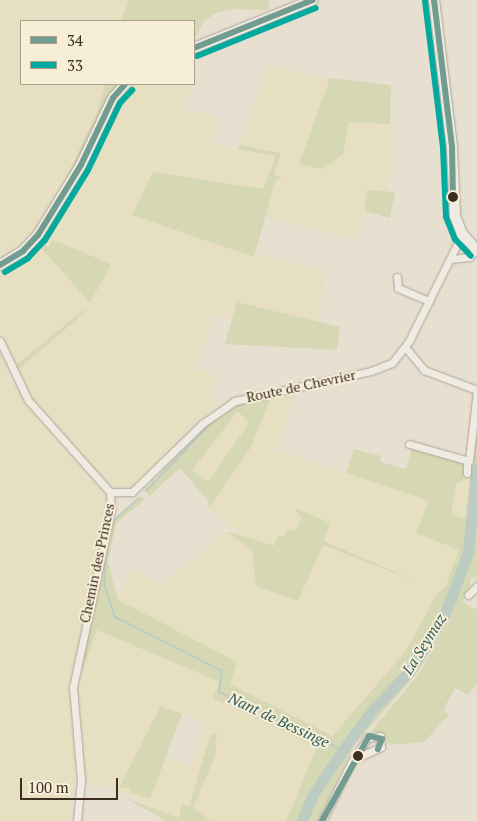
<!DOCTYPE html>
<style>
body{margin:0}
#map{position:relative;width:477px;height:821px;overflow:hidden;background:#e7e0d1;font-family:"PT Serif",serif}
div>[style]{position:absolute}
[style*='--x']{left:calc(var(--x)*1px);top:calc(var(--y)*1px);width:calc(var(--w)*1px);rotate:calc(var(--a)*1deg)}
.farmland>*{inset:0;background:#e6dfc2}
.green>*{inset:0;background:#d6d7b3}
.stream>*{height:2px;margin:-1px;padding:0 1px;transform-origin:1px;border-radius:1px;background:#bcccc2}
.river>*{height:11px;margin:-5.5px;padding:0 5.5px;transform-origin:5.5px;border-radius:5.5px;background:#bcccc2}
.roads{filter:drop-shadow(0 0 1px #ada599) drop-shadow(0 0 1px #ada599)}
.street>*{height:7px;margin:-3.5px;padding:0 3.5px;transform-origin:3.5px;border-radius:3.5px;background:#efebe3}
.secondary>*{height:10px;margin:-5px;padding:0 5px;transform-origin:5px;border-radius:5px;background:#efebe3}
.bus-1>*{height:6px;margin:-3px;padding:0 3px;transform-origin:3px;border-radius:3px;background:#729c8f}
.bus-2>*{height:6px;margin:-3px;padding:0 3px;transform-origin:3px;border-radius:3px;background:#03aa9d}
.dots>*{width:14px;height:14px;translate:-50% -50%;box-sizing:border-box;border:2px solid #f7eed8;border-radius:50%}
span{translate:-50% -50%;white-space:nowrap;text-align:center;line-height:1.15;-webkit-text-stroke:4px #f7eed8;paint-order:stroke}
.street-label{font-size:14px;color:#3d2e20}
.water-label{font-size:15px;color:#2f5d5a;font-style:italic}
.legend{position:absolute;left:20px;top:20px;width:175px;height:65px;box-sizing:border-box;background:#f7eed8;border:1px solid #ada18e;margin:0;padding:6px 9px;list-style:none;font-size:15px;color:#3d2e20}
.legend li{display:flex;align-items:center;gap:10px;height:25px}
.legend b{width:25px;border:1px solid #ada18e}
.scale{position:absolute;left:20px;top:778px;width:98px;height:22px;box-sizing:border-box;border:2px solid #3d2e20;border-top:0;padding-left:6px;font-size:15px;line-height:18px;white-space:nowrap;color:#3d2e20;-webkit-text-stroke:4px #f7eed8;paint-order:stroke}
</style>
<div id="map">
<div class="farmland">
<i style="clip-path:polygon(0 0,129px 0,121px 21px,21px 21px,21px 84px,105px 84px,97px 113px,61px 189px,27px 241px,0 259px)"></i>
<i style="clip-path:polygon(268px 65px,330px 78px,299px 164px,322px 169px,343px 155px,349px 122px,390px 124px,393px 144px,389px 192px,367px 191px,357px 240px,267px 217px,275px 182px,280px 177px,274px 175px,281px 154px,240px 145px)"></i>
<i style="clip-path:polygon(132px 84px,191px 84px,185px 110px,219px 117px,212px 144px,277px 156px,263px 189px,153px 172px,254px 256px,255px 253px,326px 270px,319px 322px,237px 302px,232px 320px,215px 315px,196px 368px,217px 376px,210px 393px,216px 405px,186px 431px,135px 485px,124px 489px,103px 481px,42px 412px,16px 372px,83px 312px,14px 367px,0 329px,0 269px,38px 244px,91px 302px,110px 263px,48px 248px,41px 240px,82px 171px,116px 103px)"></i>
<i style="clip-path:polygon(0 351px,11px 380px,33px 412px,106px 498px,105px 520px,98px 524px,100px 544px,71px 674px,75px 777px,70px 821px,0 821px)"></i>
<i style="clip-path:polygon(291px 392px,296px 394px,277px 449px,429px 501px,434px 541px,459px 550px,445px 588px,406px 651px,332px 736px,229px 684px,151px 619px,118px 600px,132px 567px,162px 585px,226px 531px,252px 550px,256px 586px,297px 601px,323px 545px,425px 585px,324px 540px,296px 509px,301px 519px,295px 531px,274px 546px,237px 534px,209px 508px,251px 447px,271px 397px)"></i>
<i style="clip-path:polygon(238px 410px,249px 423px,208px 482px,192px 470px)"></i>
<i style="clip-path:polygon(464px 474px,469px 475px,465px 519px,451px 514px,450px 503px)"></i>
<i style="clip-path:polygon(evenodd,97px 630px,221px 683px,213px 698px,317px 747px,286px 821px,211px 821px,193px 808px,215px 756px,179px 818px,118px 791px,84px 782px,78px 729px,82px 671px,97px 630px,161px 706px,204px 723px,191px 766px,166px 756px,150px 799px,131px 791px,130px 787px,161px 706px)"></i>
</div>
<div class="green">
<i style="clip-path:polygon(129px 0,269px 0,269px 10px,234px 9px,216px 13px,204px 21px,194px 40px,194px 21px,121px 21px)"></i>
<i style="clip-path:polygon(330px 78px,391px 85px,390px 124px,349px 122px,343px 155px,322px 169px,299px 164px)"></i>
<i style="clip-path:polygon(105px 84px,118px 84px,61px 189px,97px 113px)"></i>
<i style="clip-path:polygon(240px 145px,281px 153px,274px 175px,282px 177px,275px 182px,254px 257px,132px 215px,153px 172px,263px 189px,276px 156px,238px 149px)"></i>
<i style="clip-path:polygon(367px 190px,395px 192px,390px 218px,364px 211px)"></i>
<i style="clip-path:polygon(41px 240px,48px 248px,53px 240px,111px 264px,90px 303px,38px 244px)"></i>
<i style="clip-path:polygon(237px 302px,340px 327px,337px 350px,225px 344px)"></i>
<i style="clip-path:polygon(88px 306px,76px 320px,16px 372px,14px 367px)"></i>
<i style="clip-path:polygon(evenodd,271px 397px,251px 447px,209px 508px,208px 501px,180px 468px,149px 496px,144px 490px,212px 420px,239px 403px,271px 397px,238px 411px,249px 423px,208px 482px,192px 470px,238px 411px)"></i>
<i style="clip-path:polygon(477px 414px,477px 578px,471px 577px,468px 595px,462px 601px,477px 610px,477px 684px,468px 695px,455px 688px,443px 710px,449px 715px,424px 742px,389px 745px,383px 734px,371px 731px,418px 675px,459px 604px,417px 673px,355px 744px,318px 821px,286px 821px,317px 747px,213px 698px,220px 682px,97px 630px,82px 671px,79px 670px,113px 522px,142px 497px,144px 500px,116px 524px,108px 561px,118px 600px,237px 662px,230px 684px,332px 736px,406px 651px,438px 592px,445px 588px,459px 550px,416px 533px,429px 501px,346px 473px,354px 449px,381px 456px,380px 462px,406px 469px,412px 447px,458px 460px,464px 465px,464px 474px,462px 482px,457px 482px,451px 514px,465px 519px)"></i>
<i style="clip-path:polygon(295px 508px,330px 523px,324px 541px,425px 585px,323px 545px,298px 601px,256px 586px,252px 550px,226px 531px,274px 546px,278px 535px,284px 537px,287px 529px,296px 531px,301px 519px)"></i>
<i style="clip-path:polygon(161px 706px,182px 714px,150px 799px,130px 792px,130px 787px,119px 788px)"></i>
<i style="clip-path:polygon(217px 733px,215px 756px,193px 808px,211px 821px,167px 821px,123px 797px,179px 818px,182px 804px,189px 806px,210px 736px)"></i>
</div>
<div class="stream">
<i style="--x:146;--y:491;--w:94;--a:-46.3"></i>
<i style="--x:108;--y:540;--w:20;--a:-75"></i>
<i style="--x:113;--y:521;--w:35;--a:-41"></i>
<i style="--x:106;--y:550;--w:34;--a:93"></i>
<i style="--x:104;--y:584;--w:35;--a:72"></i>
<i style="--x:115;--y:617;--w:120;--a:26.8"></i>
<i style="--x:222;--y:671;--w:21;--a:98"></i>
<i style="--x:219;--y:692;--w:137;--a:25.1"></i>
</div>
<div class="river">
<i style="--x:302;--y:821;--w:27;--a:-68"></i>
<i style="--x:312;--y:796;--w:68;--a:-55.8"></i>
<i style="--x:350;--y:740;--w:40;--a:-53"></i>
<i style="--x:374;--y:708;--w:50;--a:-45.8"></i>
<i style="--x:409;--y:672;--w:68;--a:-58.2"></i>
<i style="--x:445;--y:614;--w:66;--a:-69.6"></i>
<i style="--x:468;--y:552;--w:84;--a:-83.9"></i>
</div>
<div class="roads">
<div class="street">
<i style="--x:451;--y:259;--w:18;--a:-6"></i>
<i style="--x:469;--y:257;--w:11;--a:-45"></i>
<i style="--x:397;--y:277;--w:11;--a:85"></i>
<i style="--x:398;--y:288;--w:34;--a:23"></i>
<i style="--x:0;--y:341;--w:65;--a:64.6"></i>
<i style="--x:28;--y:400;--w:123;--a:48.3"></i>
<i style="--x:110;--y:492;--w:18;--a:87"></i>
<i style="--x:111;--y:510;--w:181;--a:102.1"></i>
<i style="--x:73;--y:687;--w:93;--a:85.1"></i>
<i style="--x:81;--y:780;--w:41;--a:95.6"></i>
<i style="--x:405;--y:347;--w:30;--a:50"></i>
<i style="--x:424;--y:370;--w:57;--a:20.7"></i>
<i style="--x:409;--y:444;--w:62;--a:15.8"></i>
<i style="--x:469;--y:461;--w:70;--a:-83.5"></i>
<i style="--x:467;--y:473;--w:12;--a:-90"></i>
<i style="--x:110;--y:492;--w:22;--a:0"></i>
<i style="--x:132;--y:492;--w:98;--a:-44.2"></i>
<i style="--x:202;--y:424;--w:40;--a:-34.9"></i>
<i style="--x:235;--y:401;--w:139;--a:-12.4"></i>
<i style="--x:371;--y:371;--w:22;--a:-21"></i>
<i style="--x:392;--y:363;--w:28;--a:-52"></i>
<i style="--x:409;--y:341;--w:119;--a:-63.6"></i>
<i style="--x:468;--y:595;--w:13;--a:-45"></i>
<i style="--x:322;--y:821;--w:65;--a:-63.4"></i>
<i style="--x:351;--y:763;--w:30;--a:-57"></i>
<i style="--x:367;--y:738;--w:13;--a:-9"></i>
<i style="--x:380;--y:736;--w:11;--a:85"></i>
<i style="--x:381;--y:747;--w:30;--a:156"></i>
</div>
<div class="secondary">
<i style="--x:434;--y:0;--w:148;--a:83"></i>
<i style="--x:452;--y:147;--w:69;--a:87.5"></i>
<i style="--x:455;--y:216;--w:19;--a:69"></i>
<i style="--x:462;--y:234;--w:22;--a:47"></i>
<i style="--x:194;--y:48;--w:128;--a:-22"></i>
<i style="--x:0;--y:265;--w:27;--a:-31"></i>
<i style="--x:23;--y:251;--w:22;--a:-47"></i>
<i style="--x:38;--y:235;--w:82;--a:-58.4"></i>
<i style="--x:81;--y:165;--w:74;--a:-64.5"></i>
<i style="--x:113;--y:98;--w:18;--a:-49"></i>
</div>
</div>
<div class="bus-1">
<i style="--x:434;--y:0;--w:148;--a:83"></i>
<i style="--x:452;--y:147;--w:52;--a:88.9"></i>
<i style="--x:194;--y:48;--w:128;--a:-22"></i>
<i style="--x:0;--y:265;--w:27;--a:-31"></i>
<i style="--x:23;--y:251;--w:22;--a:-47"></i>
<i style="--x:38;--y:235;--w:82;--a:-58.4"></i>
<i style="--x:81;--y:165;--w:74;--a:-64.5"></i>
<i style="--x:113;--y:98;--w:18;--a:-49"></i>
<i style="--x:322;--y:821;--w:97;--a:-61.1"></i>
<i style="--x:369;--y:736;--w:13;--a:13"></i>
<i style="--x:382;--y:739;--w:11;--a:112"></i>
</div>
<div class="bus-2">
<i style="--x:425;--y:1;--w:148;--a:83"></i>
<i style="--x:443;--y:148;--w:69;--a:87.5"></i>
<i style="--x:446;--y:217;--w:24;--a:68"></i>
<i style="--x:455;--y:239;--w:23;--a:47"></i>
<i style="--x:197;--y:56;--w:128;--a:-22"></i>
<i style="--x:5;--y:272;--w:27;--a:-31"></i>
<i style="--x:28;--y:258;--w:25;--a:-47"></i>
<i style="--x:45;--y:240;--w:82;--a:-58.4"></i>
<i style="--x:88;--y:170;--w:74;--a:-64.5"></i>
<i style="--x:120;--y:103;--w:18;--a:-47"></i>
</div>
<div class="dots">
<i style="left:453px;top:197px;background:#3d2e20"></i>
<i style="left:358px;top:756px;background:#3d2e20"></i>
</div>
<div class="street-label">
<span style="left:301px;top:386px;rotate:-12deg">Route de Chevrier</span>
<span style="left:97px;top:563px;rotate:-78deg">Chemin des Princes</span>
</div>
<div class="water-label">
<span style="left:424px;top:644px;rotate:-58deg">La Seymaz</span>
<span style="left:279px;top:720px;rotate:25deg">Nant de Bessinge</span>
</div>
<ul class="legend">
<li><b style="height:6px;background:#729c8f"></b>34</li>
<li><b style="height:6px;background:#03aa9d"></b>33</li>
</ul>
<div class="scale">100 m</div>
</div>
